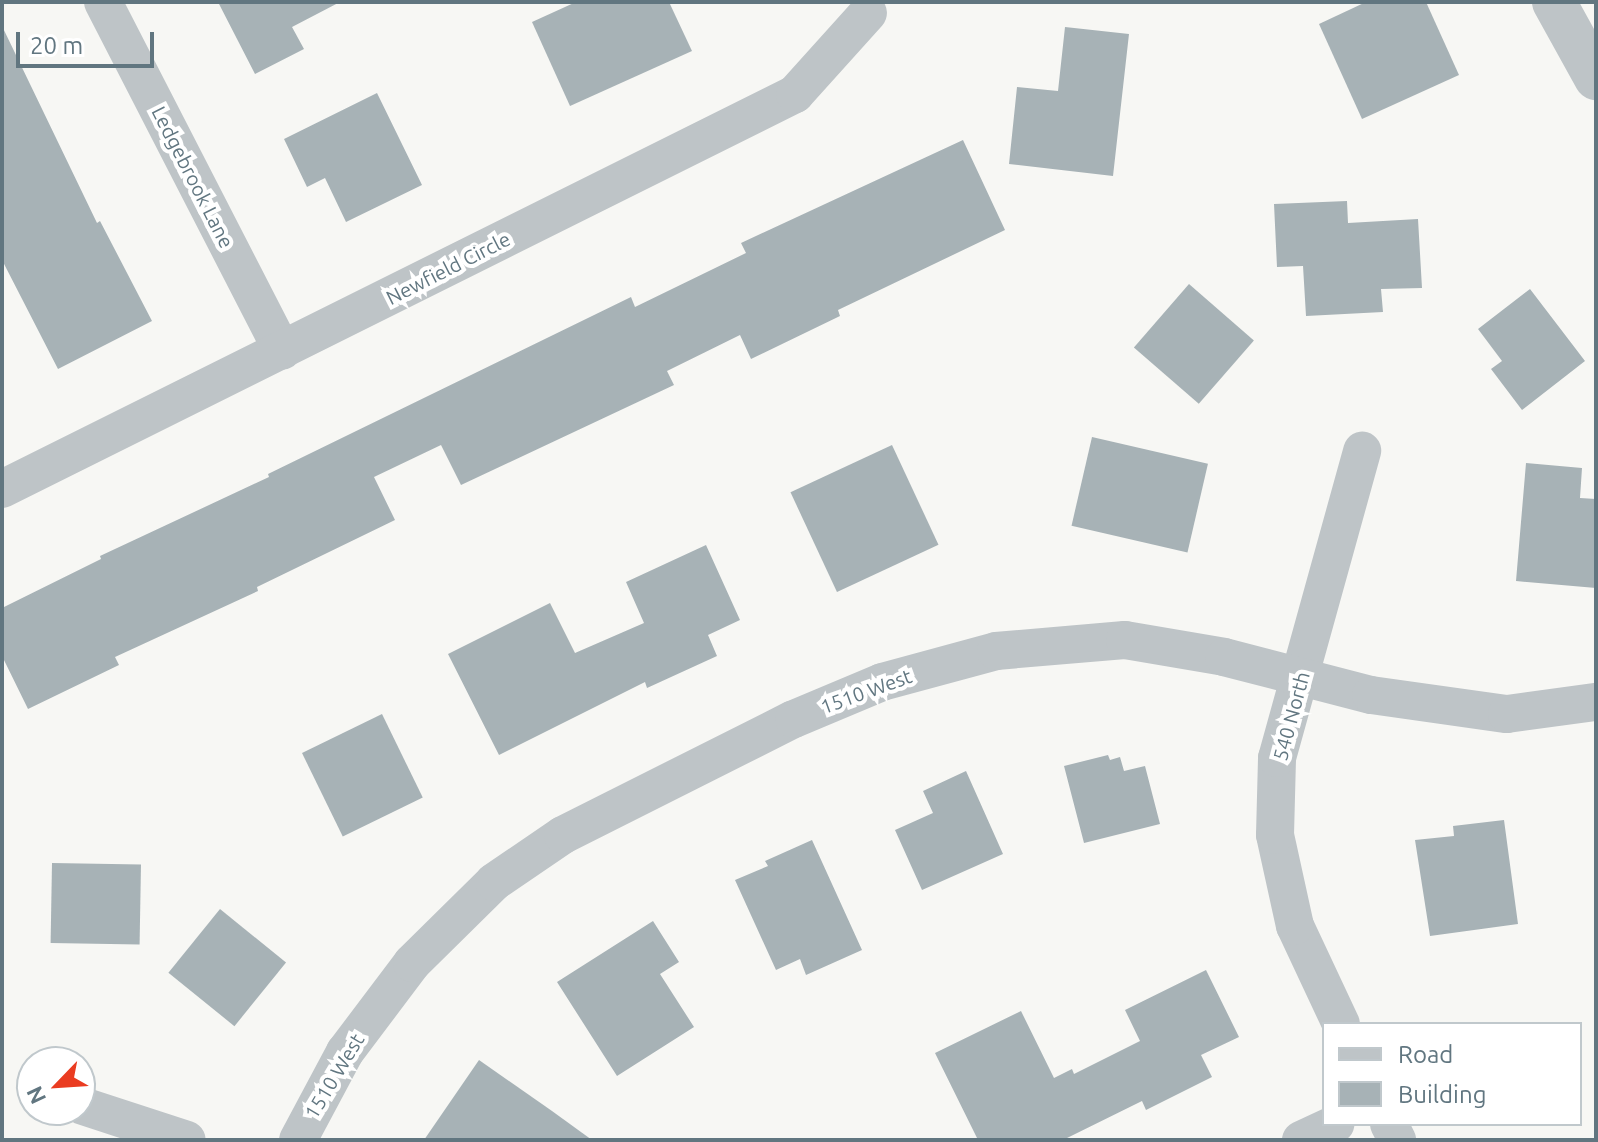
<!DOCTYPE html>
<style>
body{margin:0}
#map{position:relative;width:1598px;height:1142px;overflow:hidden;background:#f7f7f4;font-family:Ubuntu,sans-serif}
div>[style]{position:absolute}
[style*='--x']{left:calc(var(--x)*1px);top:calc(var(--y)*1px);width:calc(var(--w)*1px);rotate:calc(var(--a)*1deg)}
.building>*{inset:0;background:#a7b2b6;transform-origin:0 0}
.minor>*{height:38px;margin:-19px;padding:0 19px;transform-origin:19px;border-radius:19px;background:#bec4c7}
.tertiary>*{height:44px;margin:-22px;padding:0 22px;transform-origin:22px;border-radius:22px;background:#bec4c7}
span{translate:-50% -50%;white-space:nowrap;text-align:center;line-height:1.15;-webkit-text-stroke:8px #fff;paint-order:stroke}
.street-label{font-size:20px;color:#617680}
.frame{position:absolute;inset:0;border:4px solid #617680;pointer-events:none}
.legend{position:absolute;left:1322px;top:1022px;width:260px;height:104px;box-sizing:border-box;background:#fff;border:2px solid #c0c8cc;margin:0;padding:10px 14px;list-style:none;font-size:24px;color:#617680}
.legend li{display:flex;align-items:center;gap:16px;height:40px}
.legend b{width:40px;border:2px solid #c0c8cc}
.north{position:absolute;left:16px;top:1046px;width:80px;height:80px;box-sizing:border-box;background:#fff;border:2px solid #c0c8cc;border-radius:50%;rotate:245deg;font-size:22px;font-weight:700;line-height:32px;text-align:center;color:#617680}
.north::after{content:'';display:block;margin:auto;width:28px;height:36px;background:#ea3c21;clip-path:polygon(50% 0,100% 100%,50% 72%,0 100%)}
.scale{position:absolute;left:16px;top:32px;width:138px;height:36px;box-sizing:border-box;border:4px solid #617680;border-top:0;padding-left:10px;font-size:24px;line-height:28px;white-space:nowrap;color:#617680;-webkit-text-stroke:6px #fff;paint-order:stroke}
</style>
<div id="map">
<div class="building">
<i style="clip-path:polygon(218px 2px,340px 2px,292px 27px,304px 49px,255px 74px)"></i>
<i style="clip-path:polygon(576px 2px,669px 2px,692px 51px,570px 106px,532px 22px)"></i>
<i style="clip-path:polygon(1366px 2px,1426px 2px,1459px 75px,1362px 119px,1319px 24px)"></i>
<i style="clip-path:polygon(2px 26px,97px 223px,100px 221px,152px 321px,58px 369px,2px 260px)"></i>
<i style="clip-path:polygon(1065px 27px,1129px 34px,1113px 176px,1009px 164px,1017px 87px,1058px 91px)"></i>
<i style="clip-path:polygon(377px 93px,422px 185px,346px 222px,325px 178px,307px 187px,284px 139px)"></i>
<i style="clip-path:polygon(963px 140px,1005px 230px,838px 310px,840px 316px,751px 359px,740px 335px,667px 371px,674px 385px,461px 485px,441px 445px,374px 477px,395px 520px,257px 587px,258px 591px,115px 657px,119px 665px,28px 709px,2px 656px,2px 608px,101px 559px,100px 556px,269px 477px,268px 474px,631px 297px,635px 307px,746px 253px,741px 243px)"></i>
<i style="clip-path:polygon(1347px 201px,1348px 223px,1418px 219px,1422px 288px,1381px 289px,1383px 312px,1306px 316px,1303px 266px,1277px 267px,1274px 204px)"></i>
<i style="left:1189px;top:284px;width:86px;height:84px;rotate:41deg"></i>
<i style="clip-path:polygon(1530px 289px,1585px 361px,1522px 410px,1491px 369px,1502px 361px,1478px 329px)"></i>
<i style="left:1092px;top:437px;width:119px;height:91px;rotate:13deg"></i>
<i style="left:892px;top:445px;width:110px;height:112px;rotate:65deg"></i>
<i style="clip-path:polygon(1526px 463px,1582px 468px,1580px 498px,1596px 499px,1596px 588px,1516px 581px)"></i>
<i style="clip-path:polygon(706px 545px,740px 620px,708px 635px,717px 656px,647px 688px,645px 682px,499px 755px,448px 654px,550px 603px,575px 653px,644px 623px,626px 582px)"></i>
<i style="left:382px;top:714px;width:93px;height:89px;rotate:64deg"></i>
<i style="clip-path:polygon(1108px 755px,1110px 760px,1120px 757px,1124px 771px,1145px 766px,1160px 824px,1084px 843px,1064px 766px)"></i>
<i style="clip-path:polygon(966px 771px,1003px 854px,922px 890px,895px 830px,933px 813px,923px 791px)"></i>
<i style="clip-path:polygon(1504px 820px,1518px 924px,1430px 936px,1415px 840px,1454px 836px,1453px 826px)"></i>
<i style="clip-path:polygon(812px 840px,862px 950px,806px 975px,800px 959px,776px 970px,735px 880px,768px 866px,765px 861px)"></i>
<i style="left:52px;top:863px;width:89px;height:80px;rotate:1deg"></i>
<i style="left:220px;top:909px;width:85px;height:82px;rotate:39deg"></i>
<i style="clip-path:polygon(653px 921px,679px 962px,660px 974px,694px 1027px,617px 1076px,557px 982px)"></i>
<i style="clip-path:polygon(1206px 970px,1239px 1037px,1201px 1055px,1212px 1077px,1146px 1110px,1142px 1101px,1063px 1140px,978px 1140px,935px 1053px,1021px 1011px,1054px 1078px,1072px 1069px,1074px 1074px,1140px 1041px,1125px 1010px)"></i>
<i style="clip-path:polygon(479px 1060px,552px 1111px,592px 1140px,424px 1140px)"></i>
</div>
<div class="minor">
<i style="--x:103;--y:2;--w:392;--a:62.8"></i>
<i style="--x:2;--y:489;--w:886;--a:-26.48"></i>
<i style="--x:795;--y:94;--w:109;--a:-48"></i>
<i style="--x:1341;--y:1024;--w:108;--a:-115.1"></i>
<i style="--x:1295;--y:926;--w:93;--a:-102.4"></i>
<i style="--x:1275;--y:835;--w:77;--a:-88.5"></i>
<i style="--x:1277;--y:758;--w:319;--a:-74.5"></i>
<i style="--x:83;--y:1106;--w:109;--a:18.1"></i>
<i style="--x:1389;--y:1124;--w:18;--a:63"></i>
<i style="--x:298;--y:1140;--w:100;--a:-61.9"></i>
<i style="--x:345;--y:1052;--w:111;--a:-53"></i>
<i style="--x:412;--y:963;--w:115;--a:-44.6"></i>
<i style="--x:494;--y:882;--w:83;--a:-34.3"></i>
<i style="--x:563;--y:835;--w:258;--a:-26.7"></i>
<i style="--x:794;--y:719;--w:95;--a:-22.8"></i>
<i style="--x:882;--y:682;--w:118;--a:-15.2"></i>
<i style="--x:996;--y:651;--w:129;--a:-4.9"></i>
<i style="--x:1125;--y:640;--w:100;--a:9.7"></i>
<i style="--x:1224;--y:657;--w:152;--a:14.5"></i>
<i style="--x:1371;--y:695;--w:137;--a:8"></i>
<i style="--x:1507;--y:714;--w:90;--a:-7.7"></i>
<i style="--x:1301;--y:1140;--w:38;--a:-25"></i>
</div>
<div class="tertiary">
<i style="--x:1554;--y:2;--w:87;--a:61.1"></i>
</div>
<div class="street-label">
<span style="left:193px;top:177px;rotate:63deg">Ledgebrook Lane</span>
<span style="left:448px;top:268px;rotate:-27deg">Newfield Circle</span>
<span style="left:866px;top:691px;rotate:-20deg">1510 West</span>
<span style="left:1291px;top:716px;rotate:-75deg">540 North</span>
<span style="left:334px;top:1076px;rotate:-59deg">1510 West</span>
</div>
<div class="frame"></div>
<ul class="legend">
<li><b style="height:10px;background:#bec4c7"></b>Road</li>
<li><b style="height:22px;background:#a7b2b6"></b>Building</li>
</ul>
<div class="north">N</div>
<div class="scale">20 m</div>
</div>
